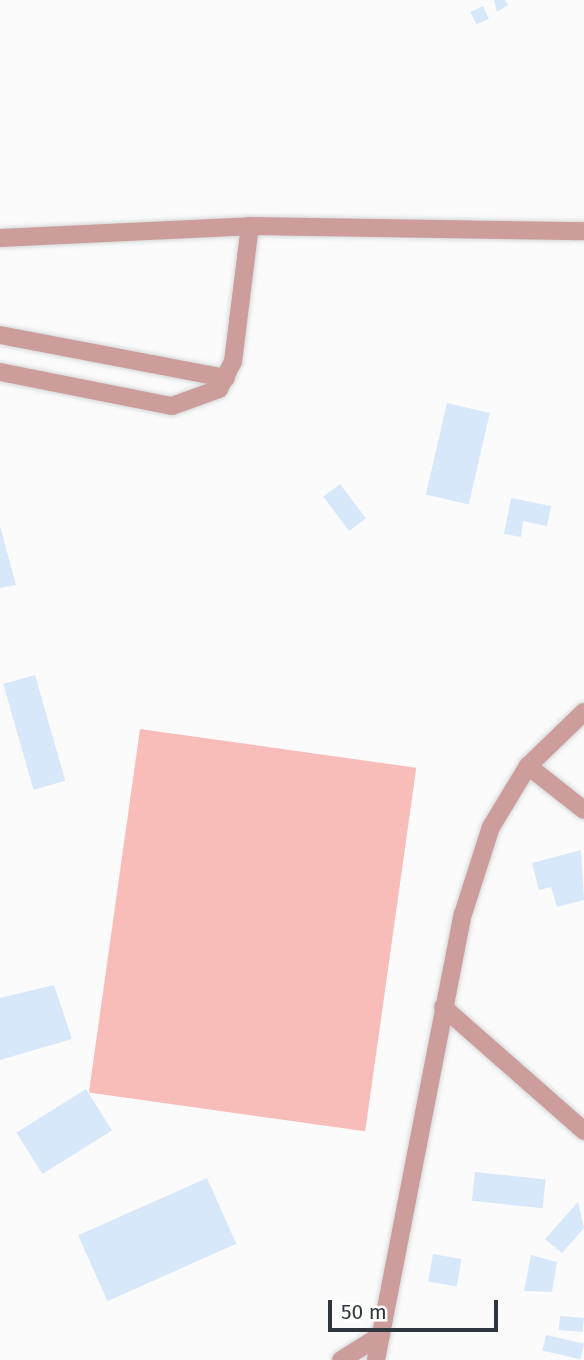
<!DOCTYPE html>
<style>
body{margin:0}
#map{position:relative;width:584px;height:1360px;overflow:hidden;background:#fbfbfb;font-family:"Fira Sans",sans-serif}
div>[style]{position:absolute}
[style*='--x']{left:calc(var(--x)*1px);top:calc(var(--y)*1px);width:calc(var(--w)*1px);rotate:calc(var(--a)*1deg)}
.green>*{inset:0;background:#f8bdb9;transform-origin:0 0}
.building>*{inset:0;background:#d8e8fb;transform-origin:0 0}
.roads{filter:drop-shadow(0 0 2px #d6d8d9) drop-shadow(0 0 2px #d6d8d9)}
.minor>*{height:18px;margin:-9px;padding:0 9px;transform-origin:9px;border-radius:9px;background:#cc9d9a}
span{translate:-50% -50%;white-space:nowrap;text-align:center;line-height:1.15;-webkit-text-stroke:5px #fff;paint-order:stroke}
.scale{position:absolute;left:328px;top:1300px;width:170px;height:32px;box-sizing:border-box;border:4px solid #2f363d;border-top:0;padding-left:9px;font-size:21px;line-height:24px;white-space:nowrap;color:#2f363d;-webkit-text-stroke:5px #fff;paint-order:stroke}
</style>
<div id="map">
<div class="green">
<i style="left:140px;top:729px;width:279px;height:367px;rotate:8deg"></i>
</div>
<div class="building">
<i style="clip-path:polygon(494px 0,505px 0,508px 5px,497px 12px)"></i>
<i style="left:483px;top:6px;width:14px;height:14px;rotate:65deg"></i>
<i style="left:447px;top:403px;width:44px;height:94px;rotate:13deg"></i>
<i style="left:340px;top:484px;width:43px;height:21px;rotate:53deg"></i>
<i style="clip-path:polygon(511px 498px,551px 506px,547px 526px,523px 521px,521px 537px,504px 534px)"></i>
<i style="clip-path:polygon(0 526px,16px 585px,0 588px)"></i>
<i style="left:35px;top:675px;width:110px;height:33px;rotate:74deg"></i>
<i style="clip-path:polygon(581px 850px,584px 900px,557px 907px,551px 887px,539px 890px,532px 863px)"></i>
<i style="clip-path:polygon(54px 985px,72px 1039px,0 1060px,0 998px)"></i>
<i style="left:86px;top:1089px;width:49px;height:82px;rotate:58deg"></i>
<i style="left:475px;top:1172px;width:71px;height:29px;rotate:6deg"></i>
<i style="left:207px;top:1178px;width:72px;height:141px;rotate:66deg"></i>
<i style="clip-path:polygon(578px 1202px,584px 1228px,562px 1253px,545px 1239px)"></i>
<i style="left:433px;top:1254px;width:29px;height:28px;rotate:10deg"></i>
<i style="clip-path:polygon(531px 1255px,557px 1262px,552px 1292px,524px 1291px)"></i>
<i style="left:560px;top:1316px;width:24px;height:14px;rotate:5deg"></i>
<i style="left:546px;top:1335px;width:39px;height:16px;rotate:13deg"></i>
</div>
<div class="roads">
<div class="minor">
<i style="--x:0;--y:238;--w:250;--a:-2.7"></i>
<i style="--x:250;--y:226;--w:334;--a:0.9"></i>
<i style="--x:0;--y:335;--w:230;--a:10.8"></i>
<i style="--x:0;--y:372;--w:175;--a:11.2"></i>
<i style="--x:172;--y:406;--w:50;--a:-19.9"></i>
<i style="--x:219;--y:389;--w:30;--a:-63"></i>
<i style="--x:233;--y:362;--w:137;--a:-82.9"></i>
<i style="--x:528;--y:766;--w:71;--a:38.2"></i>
<i style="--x:443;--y:1007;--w:188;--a:41.3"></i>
<i style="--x:341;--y:1360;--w:47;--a:-32"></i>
<i style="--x:376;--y:1360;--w:454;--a:-79"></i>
<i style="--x:463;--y:914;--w:91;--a:-72.2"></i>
<i style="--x:491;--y:827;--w:71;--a:-58.8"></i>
<i style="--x:528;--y:766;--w:78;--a:-44"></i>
</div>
</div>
<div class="scale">50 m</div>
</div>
